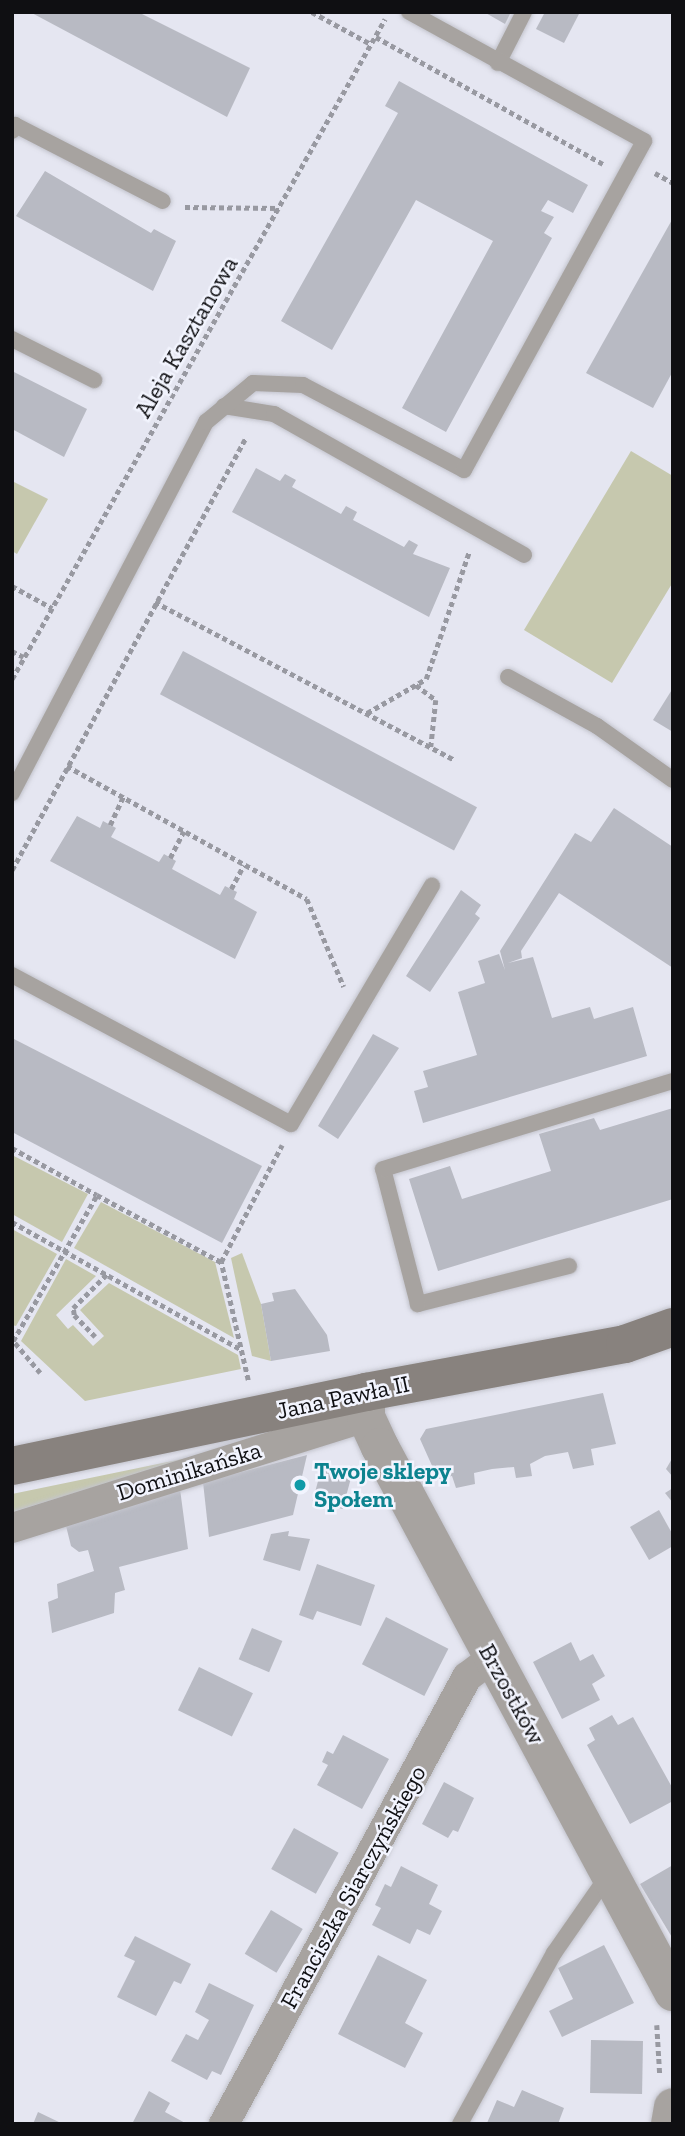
<!DOCTYPE html>
<meta charset="utf-8">
<style>
body{margin:0}
#map{position:relative;width:685px;height:2136px;overflow:hidden;background:#e5e6f1;font-family:"Zilla Slab",serif}
div>[style]{position:absolute}
[style*='--x']{left:calc(var(--x)*1px);top:calc(var(--y)*1px);width:calc(var(--w)*1px);rotate:calc(var(--a)*1deg)}
.green>*{inset:0;background:#c6c8ae}
.building>*{inset:0;background:#b8bac3;transform-origin:0 0}
.path>*{height:4.5px;margin-top:-2.25px;transform-origin:0;background:repeating-linear-gradient(90deg,#9899a1 0 5px,transparent 0 8.5px)}
.roads{filter:drop-shadow(0 0 2px #c3c4cd) drop-shadow(0 0 2px #c3c4cd)}
.service>*{height:16px;margin:-8px;padding:0 8px;transform-origin:8px;border-radius:8px;background:#a7a3a0}
.minor>*{height:30px;margin:-15px;padding:0 15px;transform-origin:15px;border-radius:15px;background:#a7a3a0}
.tertiary>*{height:38px;margin:-19px;padding:0 19px;transform-origin:19px;border-radius:19px;background:#a7a3a0}
.secondary>*{height:38px;margin:-19px;padding:0 19px;transform-origin:19px;border-radius:19px;background:#88827e}
.dots>*{width:19px;height:19px;translate:-50% -50%;box-sizing:border-box;border:4px solid #f2f4fe;border-radius:50%}
span{translate:-50% -50%;white-space:nowrap;text-align:center;line-height:1.15;-webkit-text-stroke:5px #f2f4fe;paint-order:stroke}
.street-label{font-size:24px;color:#0f0f12}
.culture-label{font-size:24px;color:#0d838f;font-weight:700}
.left{translate:0 -50%;text-align:left}
.frame{position:absolute;inset:0;border:14px solid #0f0f12;pointer-events:none}
</style>
<div id="map">
<div class="green">
<i style="clip-path:polygon(631px 451px,673px 476px,673px 582px,612px 683px,524px 630px)"></i>
<i style="clip-path:polygon(12px 481px,48px 499px,17px 554px,12px 551px)"></i>
<i style="clip-path:polygon(12px 1155px,88px 1194px,62px 1242px,12px 1214px)"></i>
<i style="clip-path:polygon(101px 1202px,215px 1262px,234px 1338px,74px 1248px)"></i>
<i style="clip-path:polygon(12px 1229px,57px 1254px,16px 1326px,12px 1325px)"></i>
<i style="clip-path:polygon(242px 1253px,261px 1304px,271px 1361px,252px 1356px,231px 1258px)"></i>
<i style="clip-path:polygon(66px 1259px,96px 1276px,56px 1315px,68px 1329px,73px 1325px,93px 1346px,104px 1336px,80px 1310px,109px 1283px,238px 1355px,241px 1369px,85px 1401px,21px 1341px)"></i>
<i style="clip-path:polygon(255px 1444px,107px 1483px,12px 1512px,12px 1494px)"></i>
</div>
<div class="building">
<i style="clip-path:polygon(30px 12px,138px 12px,250px 68px,227px 117px)"></i>
<i style="clip-path:polygon(484px 12px,511px 12px,505px 24px)"></i>
<i style="clip-path:polygon(545px 12px,580px 12px,564px 43px,536px 29px)"></i>
<i style="clip-path:polygon(399px 81px,588px 185px,573px 213px,548px 200px,541px 211px,554px 217px,544px 233px,552px 238px,446px 432px,402px 408px,493px 241px,416px 200px,332px 350px,281px 321px,398px 113px,385px 106px)"></i>
<i style="clip-path:polygon(45px 171px,151px 233px,154px 229px,176px 241px,153px 291px,16px 216px)"></i>
<i style="clip-path:polygon(673px 218px,673px 371px,653px 408px,586px 373px)"></i>
<i style="clip-path:polygon(12px 371px,87px 409px,64px 457px,12px 429px)"></i>
<i style="clip-path:polygon(256px 468px,280px 481px,285px 474px,296px 480px,292px 487px,341px 514px,346px 506px,357px 512px,353px 520px,404px 547px,409px 540px,418px 545px,413px 554px,450px 568px,429px 617px,232px 512px)"></i>
<i style="left:183px;top:651px;width:333px;height:49px;rotate:28deg"></i>
<i style="clip-path:polygon(673px 688px,673px 732px,653px 720px)"></i>
<i style="clip-path:polygon(614px 808px,673px 847px,673px 968px,559px 893px,521px 951px,522px 958px,508px 963px,533px 957px,552px 1018px,590px 1007px,594px 1019px,633px 1007px,647px 1056px,423px 1123px,414px 1091px,428px 1087px,423px 1071px,477px 1055px,458px 992px,485px 983px,478px 961px,499px 954px,505px 970px,500px 951px,575px 833px,591px 842px)"></i>
<i style="clip-path:polygon(77px 816px,100px 828px,103px 821px,116px 828px,111px 837px,159px 862px,164px 854px,176px 861px,172px 869px,220px 895px,225px 886px,237px 892px,234px 899px,257px 912px,235px 959px,50px 861px)"></i>
<i style="clip-path:polygon(461px 890px,481px 905px,475px 914px,480px 918px,430px 992px,406px 976px)"></i>
<i style="clip-path:polygon(373px 1034px,399px 1048px,338px 1139px,318px 1126px)"></i>
<i style="clip-path:polygon(12px 1038px,262px 1166px,222px 1243px,12px 1132px)"></i>
<i style="clip-path:polygon(673px 1108px,673px 1199px,438px 1271px,409px 1179px,450px 1166px,462px 1199px,551px 1171px,539px 1134px,594px 1118px,600px 1130px)"></i>
<i style="clip-path:polygon(295px 1289px,327px 1335px,330px 1351px,271px 1361px,261px 1304px,274px 1301px,272px 1293px)"></i>
<i style="clip-path:polygon(603px 1393px,616px 1444px,591px 1449px,594px 1465px,573px 1469px,568px 1452px,545px 1456px,530px 1464px,532px 1476px,516px 1478px,514px 1467px,492px 1469px,474px 1473px,475px 1484px,456px 1488px,452px 1476px,438px 1479px,420px 1439px,426px 1429px)"></i>
<i style="clip-path:polygon(307px 1455px,293px 1515px,209px 1537px,203px 1482px)"></i>
<i style="clip-path:polygon(673px 1457px,673px 1477px,666px 1469px)"></i>
<i style="left:321px;top:1470px;width:31px;height:32px;rotate:15deg"></i>
<i style="clip-path:polygon(673px 1488px,673px 1503px,665px 1493px)"></i>
<i style="clip-path:polygon(180px 1489px,188px 1549px,119px 1567px,125px 1590px,115px 1593px,114px 1613px,52px 1633px,48px 1602px,58px 1598px,57px 1584px,94px 1571px,88px 1550px,79px 1552px,71px 1546px,66px 1526px)"></i>
<i style="clip-path:polygon(659px 1510px,673px 1535px,673px 1546px,649px 1560px,630px 1527px)"></i>
<i style="clip-path:polygon(289px 1531px,288px 1536px,310px 1539px,300px 1571px,263px 1560px,271px 1534px)"></i>
<i style="clip-path:polygon(317px 1564px,375px 1585px,361px 1626px,317px 1611px,313px 1620px,299px 1615px)"></i>
<i style="left:386px;top:1617px;width:70px;height:53px;rotate:27deg"></i>
<i style="left:252px;top:1628px;width:33px;height:34px;rotate:23deg"></i>
<i style="clip-path:polygon(571px 1642px,580px 1661px,593px 1654px,605px 1676px,592px 1684px,600px 1700px,562px 1719px,533px 1662px)"></i>
<i style="left:199px;top:1667px;width:60px;height:48px;rotate:26deg"></i>
<i style="clip-path:polygon(612px 1715px,618px 1725px,633px 1717px,673px 1789px,673px 1801px,630px 1824px,587px 1745px,595px 1740px,589px 1728px)"></i>
<i style="clip-path:polygon(343px 1735px,389px 1759px,362px 1809px,317px 1785px,328px 1765px,322px 1762px,327px 1751px,333px 1754px)"></i>
<i style="clip-path:polygon(444px 1782px,474px 1798px,458px 1832px,453px 1830px,448px 1838px,422px 1824px)"></i>
<i style="left:294px;top:1828px;width:51px;height:47px;rotate:29deg"></i>
<i style="clip-path:polygon(673px 1865px,673px 1939px,640px 1884px)"></i>
<i style="clip-path:polygon(401px 1866px,438px 1885px,429px 1904px,442px 1911px,430px 1935px,417px 1929px,410px 1944px,372px 1925px,381px 1908px,375px 1905px,385px 1884px,391px 1887px)"></i>
<i style="left:271px;top:1910px;width:37px;height:51px;rotate:31deg"></i>
<i style="clip-path:polygon(135px 1936px,191px 1964px,181px 1984px,174px 1981px,156px 2016px,117px 1997px,135px 1961px,124px 1956px)"></i>
<i style="clip-path:polygon(604px 1945px,634px 2003px,562px 2037px,549px 2011px,573px 1999px,558px 1968px)"></i>
<i style="clip-path:polygon(378px 1955px,427px 1980px,405px 2023px,423px 2033px,405px 2068px,338px 2034px)"></i>
<i style="clip-path:polygon(209px 1983px,254px 2005px,221px 2075px,212px 2071px,207px 2080px,171px 2061px,186px 2034px,198px 2040px,209px 2020px,195px 2012px)"></i>
<i style="left:591px;top:2040px;width:52px;height:53px;rotate:1deg"></i>
<i style="clip-path:polygon(522px 2090px,564px 2108px,558px 2124px,487px 2123px,497px 2100px,514px 2107px)"></i>
<i style="clip-path:polygon(149px 2091px,170px 2103px,165px 2112px,187px 2124px,132px 2124px)"></i>
<i style="clip-path:polygon(38px 2112px,63px 2124px,33px 2124px)"></i>
</div>
<div class="path">
<i style="--x:312;--y:12;--w:67;--a:28.5"></i>
<i style="--x:376;--y:37;--w:260;--a:29.2"></i>
<i style="--x:655;--y:173;--w:21;--a:29"></i>
<i style="--x:185;--y:207;--w:94;--a:0.6"></i>
<i style="--x:12;--y:586;--w:46;--a:28.8"></i>
<i style="--x:155;--y:602;--w:339;--a:27.8"></i>
<i style="--x:12;--y:651;--w:13;--a:27"></i>
<i style="--x:12;--y:679;--w:758;--a:-60.53"></i>
<i style="--x:416;--y:685;--w:25;--a:37"></i>
<i style="--x:436;--y:700;--w:47;--a:96.1"></i>
<i style="--x:367;--y:713;--w:68;--a:-30"></i>
<i style="--x:426;--y:679;--w:134;--a:-71.3"></i>
<i style="--x:67;--y:766;--w:274;--a:29"></i>
<i style="--x:307;--y:899;--w:95;--a:67.2"></i>
<i style="--x:110;--y:825;--w:31;--a:-65"></i>
<i style="--x:170;--y:858;--w:30;--a:-63"></i>
<i style="--x:12;--y:870;--w:492;--a:-61.6"></i>
<i style="--x:231;--y:889;--w:27;--a:-62"></i>
<i style="--x:12;--y:1148;--w:97;--a:28.9"></i>
<i style="--x:12;--y:1222;--w:261;--a:29.1"></i>
<i style="--x:95;--y:1337;--w:30;--a:-134"></i>
<i style="--x:74;--y:1315;--w:7;--a:-98"></i>
<i style="--x:73;--y:1308;--w:48;--a:-45"></i>
<i style="--x:40;--y:1373;--w:42;--a:-130.2"></i>
<i style="--x:13;--y:1341;--w:168;--a:-60.1"></i>
<i style="--x:97;--y:1195;--w:141;--a:28.4"></i>
<i style="--x:248;--y:1380;--w:121;--a:-102.9"></i>
<i style="--x:221;--y:1262;--w:132;--a:-62.5"></i>
<i style="--x:657;--y:2025;--w:50;--a:86.6"></i>
</div>
<div class="roads">
<div class="service">
<i style="--x:498;--y:63;--w:57;--a:-63"></i>
<i style="--x:12;--y:131;--w:7;--a:-63"></i>
<i style="--x:15;--y:125;--w:166;--a:27.2"></i>
<i style="--x:12;--y:339;--w:92;--a:26.6"></i>
<i style="--x:224;--y:406;--w:51;--a:9.1"></i>
<i style="--x:274;--y:414;--w:287;--a:29.4"></i>
<i style="--x:508;--y:677;--w:102;--a:28.8"></i>
<i style="--x:597;--y:726;--w:93;--a:35.4"></i>
<i style="--x:12;--y:793;--w:419;--a:-62.4"></i>
<i style="--x:206;--y:422;--w:61;--a:-39.7"></i>
<i style="--x:253;--y:383;--w:50;--a:2.3"></i>
<i style="--x:303;--y:385;--w:182;--a:27.8"></i>
<i style="--x:464;--y:470;--w:375;--a:-61.3"></i>
<i style="--x:644;--y:141;--w:268;--a:-151.2"></i>
<i style="--x:12;--y:975;--w:316;--a:28.1"></i>
<i style="--x:291;--y:1124;--w:277;--a:-59.4"></i>
<i style="--x:569;--y:1266;--w:156;--a:165.9"></i>
<i style="--x:418;--y:1304;--w:139;--a:-104.5"></i>
<i style="--x:383;--y:1169;--w:303;--a:-16.9"></i>
<i style="--x:460;--y:2124;--w:195;--a:-61.2"></i>
<i style="--x:554;--y:1953;--w:96;--a:-55.2"></i>
</div>
<div class="minor">
<i style="--x:12;--y:1528;--w:371;--a:-17.4"></i>
<i style="--x:224;--y:2124;--w:509;--a:-61.47"></i>
<i style="--x:467;--y:1677;--w:31;--a:-37"></i>
</div>
<div class="tertiary">
<i style="--x:366;--y:1392;--w:25;--a:90"></i>
<i style="--x:366;--y:1417;--w:33;--a:65"></i>
<i style="--x:380;--y:1447;--w:619;--a:61.74"></i>
<i style="--x:670;--y:2124;--w:17;--a:-80"></i>
</div>
<div class="secondary">
<i style="--x:12;--y:1466;--w:362;--a:-11.8"></i>
<i style="--x:366;--y:1392;--w:263;--a:-10.5"></i>
<i style="--x:625;--y:1344;--w:51;--a:-19.5"></i>
</div>
</div>
<div class="dots">
<i style="left:300px;top:1485px;background:#0f9aa8"></i>
</div>
<div class="street-label">
<span style="left:186px;top:337px;rotate:-60deg">Aleja Kasztanowa</span>
<span style="left:343px;top:1397px;rotate:-12deg">Jana Pawła II</span>
<span style="left:189px;top:1471px;rotate:-17deg">Dominikańska</span>
<span style="left:512px;top:1694px;rotate:61deg">Brzostków</span>
<span style="left:353px;top:1887px;rotate:-61deg">Franciszka Siarczyńskiego</span>
</div>
<div class="culture-label">
<span class="left" style="left:314px;top:1485px">Twoje sklepy<br>Społem</span>
</div>
<div class="frame"></div>
</div>
